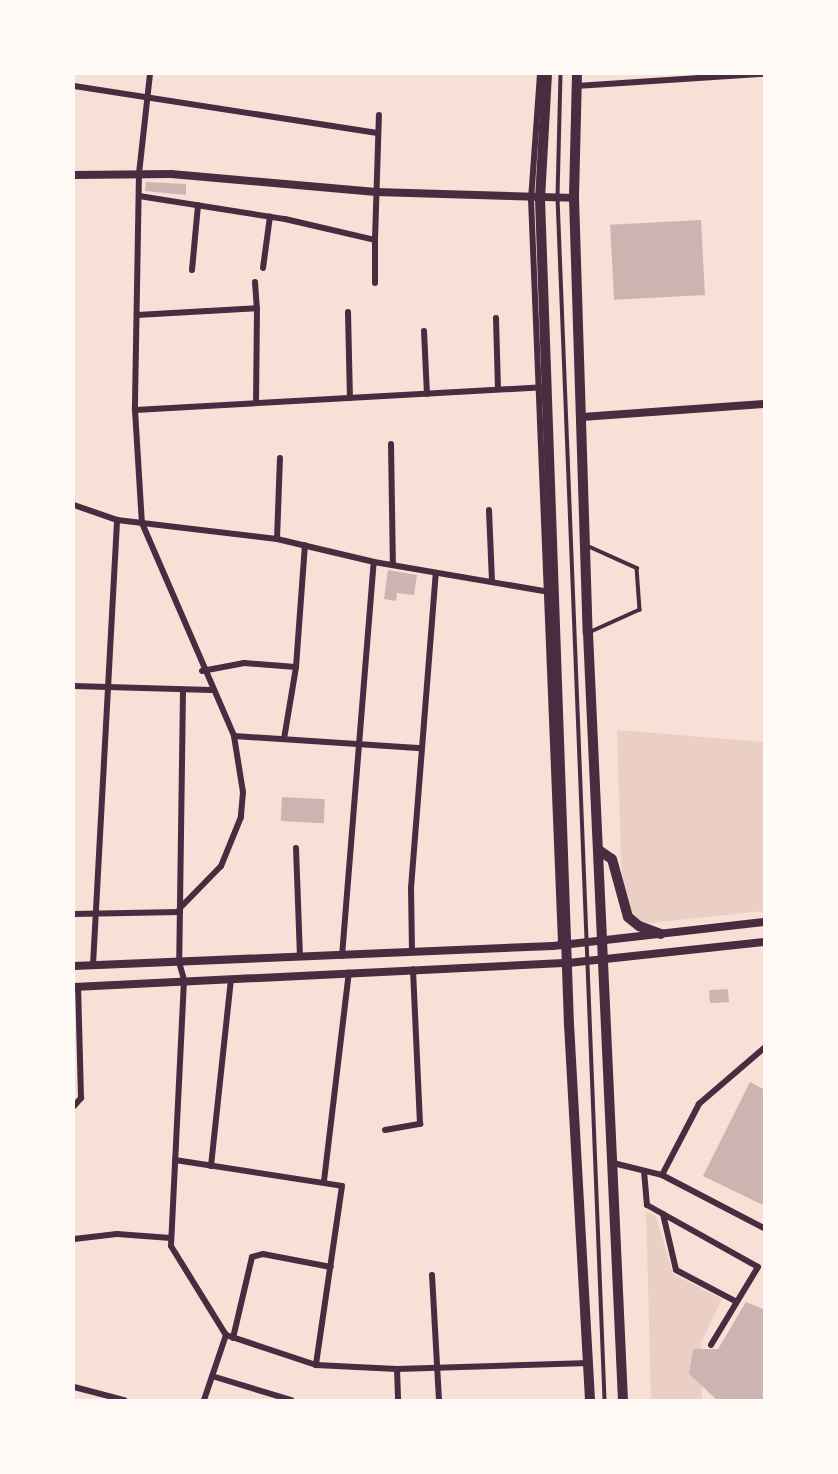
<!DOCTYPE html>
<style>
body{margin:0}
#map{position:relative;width:838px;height:1474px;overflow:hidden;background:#f7e1d7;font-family:Bitter,serif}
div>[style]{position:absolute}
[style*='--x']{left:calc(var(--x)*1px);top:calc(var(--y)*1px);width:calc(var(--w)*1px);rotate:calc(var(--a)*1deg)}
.green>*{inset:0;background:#ebcfc5}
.building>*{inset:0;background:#ccb4b1;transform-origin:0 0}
.service>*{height:3.5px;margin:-1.75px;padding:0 1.75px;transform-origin:1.75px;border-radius:1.75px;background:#4a2c40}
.minor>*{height:6px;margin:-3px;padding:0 3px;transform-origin:3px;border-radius:3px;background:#4a2c40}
.tertiary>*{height:8px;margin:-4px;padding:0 4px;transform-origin:4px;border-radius:4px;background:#4a2c40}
.primary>*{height:10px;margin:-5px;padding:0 5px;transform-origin:5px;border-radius:5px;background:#4a2c40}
span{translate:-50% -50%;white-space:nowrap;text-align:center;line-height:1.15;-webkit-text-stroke:5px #fffaf5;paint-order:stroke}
.frame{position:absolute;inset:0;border:75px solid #fffaf5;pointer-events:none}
</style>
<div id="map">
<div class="green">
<i style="clip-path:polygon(617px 730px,764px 742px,764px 911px,641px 924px,633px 918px,622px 887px)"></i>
<i style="clip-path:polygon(646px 1212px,656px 1216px,673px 1274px,722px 1299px,701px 1343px,702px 1400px,651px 1400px)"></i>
</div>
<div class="building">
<i style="clip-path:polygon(146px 182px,186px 184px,186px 195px,145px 191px)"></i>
<i style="left:701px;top:220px;width:75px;height:91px;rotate:87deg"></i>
<i style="clip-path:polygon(388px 570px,417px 575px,414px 595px,397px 593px,396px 601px,384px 599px)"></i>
<i style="left:282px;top:797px;width:43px;height:24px;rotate:3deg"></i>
<i style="left:728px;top:989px;width:13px;height:19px;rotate:86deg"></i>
<i style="clip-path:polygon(750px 1082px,765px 1090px,765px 1206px,703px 1176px)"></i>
<i style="clip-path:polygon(746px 1302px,765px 1310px,765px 1401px,718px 1401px,689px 1374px,693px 1349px,718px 1349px)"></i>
</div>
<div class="service">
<i style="--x:561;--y:74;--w:124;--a:91.4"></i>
<i style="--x:558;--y:198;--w:1203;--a:87.76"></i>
<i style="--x:588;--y:546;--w:54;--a:24.2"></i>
<i style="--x:637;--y:568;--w:42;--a:85.9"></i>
<i style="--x:640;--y:610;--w:56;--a:155.7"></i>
</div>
<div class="minor">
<i style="--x:150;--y:74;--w:100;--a:96.3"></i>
<i style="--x:139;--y:173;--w:237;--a:91"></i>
<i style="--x:135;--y:410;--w:113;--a:86.5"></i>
<i style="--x:142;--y:523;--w:232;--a:66.6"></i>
<i style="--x:234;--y:736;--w:57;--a:80.9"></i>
<i style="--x:243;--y:792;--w:25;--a:95"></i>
<i style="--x:241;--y:817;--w:53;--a:112.2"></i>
<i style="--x:221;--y:866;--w:59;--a:134.3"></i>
<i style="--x:540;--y:74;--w:125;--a:94.1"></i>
<i style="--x:531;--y:199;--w:746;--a:87.69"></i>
<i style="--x:74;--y:86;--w:307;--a:8.8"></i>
<i style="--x:576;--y:86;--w:188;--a:-3.7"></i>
<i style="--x:139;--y:196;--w:148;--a:9"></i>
<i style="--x:285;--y:219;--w:92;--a:13.1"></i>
<i style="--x:375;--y:240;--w:125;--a:-88.2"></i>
<i style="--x:375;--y:240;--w:43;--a:90"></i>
<i style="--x:263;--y:268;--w:52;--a:-82.3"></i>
<i style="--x:192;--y:270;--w:65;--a:-84.7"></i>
<i style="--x:255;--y:282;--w:26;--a:86"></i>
<i style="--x:348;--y:312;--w:86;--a:88.7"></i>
<i style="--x:137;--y:315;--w:120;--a:-3.3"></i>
<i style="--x:257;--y:308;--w:95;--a:90.6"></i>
<i style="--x:496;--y:318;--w:71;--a:88.4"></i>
<i style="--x:424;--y:331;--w:63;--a:87.3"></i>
<i style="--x:135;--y:410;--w:408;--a:-3.2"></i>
<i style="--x:391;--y:444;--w:121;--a:89.1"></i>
<i style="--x:74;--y:505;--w:46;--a:19.2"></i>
<i style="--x:117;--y:520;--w:161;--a:6.8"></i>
<i style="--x:277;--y:539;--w:100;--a:13.3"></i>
<i style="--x:374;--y:562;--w:178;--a:9.7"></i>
<i style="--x:489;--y:510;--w:72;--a:87.6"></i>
<i style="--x:277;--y:539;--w:81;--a:-87.9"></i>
<i style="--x:202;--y:671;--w:43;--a:-10.8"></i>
<i style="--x:244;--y:663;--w:52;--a:4.4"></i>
<i style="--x:74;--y:686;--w:137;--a:1.7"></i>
<i style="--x:183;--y:690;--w:272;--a:90.8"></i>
<i style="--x:179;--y:962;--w:19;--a:74"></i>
<i style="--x:184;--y:980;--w:266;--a:92.8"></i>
<i style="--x:171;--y:1246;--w:105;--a:58.3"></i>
<i style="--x:226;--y:1335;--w:95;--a:18.4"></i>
<i style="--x:316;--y:1365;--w:81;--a:2.8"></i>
<i style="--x:397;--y:1369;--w:192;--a:-1.8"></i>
<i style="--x:234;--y:736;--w:188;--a:3.7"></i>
<i style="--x:284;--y:739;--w:73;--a:-80.5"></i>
<i style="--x:296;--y:667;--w:122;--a:-85.8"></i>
<i style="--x:296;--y:848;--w:109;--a:87.9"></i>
<i style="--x:74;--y:914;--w:106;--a:-1.1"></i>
<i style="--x:412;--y:951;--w:63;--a:-90.9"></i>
<i style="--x:411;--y:888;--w:316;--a:-85.5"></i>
<i style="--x:342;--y:956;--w:395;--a:-85.4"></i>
<i style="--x:93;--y:965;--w:446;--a:-86.9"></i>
<i style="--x:764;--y:1048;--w:86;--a:139.3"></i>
<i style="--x:699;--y:1104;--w:80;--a:117.5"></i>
<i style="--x:662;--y:1175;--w:115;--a:27.5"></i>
<i style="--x:74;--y:1106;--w:11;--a:-49"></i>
<i style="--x:81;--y:1098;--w:112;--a:-91.5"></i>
<i style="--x:385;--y:1130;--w:36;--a:-10"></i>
<i style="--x:420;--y:1124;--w:155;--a:-92.6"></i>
<i style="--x:175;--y:1160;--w:169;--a:8.8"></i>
<i style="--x:342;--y:1186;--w:181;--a:98.3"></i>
<i style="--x:613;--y:1163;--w:50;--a:13.8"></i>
<i style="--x:211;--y:1166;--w:188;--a:-83.9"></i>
<i style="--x:644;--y:1171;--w:34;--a:85"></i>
<i style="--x:647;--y:1205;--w:127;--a:29.2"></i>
<i style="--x:758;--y:1267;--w:91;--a:121.1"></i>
<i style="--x:324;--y:1181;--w:210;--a:-83.2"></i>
<i style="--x:663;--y:1214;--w:57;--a:76.9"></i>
<i style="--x:676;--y:1270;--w:67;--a:27.7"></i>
<i style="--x:74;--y:1239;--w:43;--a:-6.6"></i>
<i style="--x:117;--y:1234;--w:54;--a:4.2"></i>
<i style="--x:432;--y:1275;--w:125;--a:86.8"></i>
<i style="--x:233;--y:1338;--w:83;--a:-76.8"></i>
<i style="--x:252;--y:1257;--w:11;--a:-15"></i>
<i style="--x:263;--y:1254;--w:69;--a:10.8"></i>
<i style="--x:397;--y:1369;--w:31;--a:88"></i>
<i style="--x:212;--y:1376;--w:83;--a:16.9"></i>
<i style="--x:74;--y:1387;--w:52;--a:14.6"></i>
<i style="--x:204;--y:1400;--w:69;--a:-71.3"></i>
</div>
<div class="tertiary">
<i style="--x:74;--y:175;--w:97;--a:-0.6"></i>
<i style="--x:171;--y:174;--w:206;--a:5"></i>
<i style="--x:376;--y:192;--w:198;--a:1.7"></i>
<i style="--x:582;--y:417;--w:182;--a:-4.1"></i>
<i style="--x:74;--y:966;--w:479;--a:-2.4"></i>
<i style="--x:553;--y:946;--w:212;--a:-6.5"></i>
<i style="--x:74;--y:987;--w:495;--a:-2.8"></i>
<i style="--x:568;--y:963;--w:197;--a:-6.1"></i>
</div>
<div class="primary">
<i style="--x:547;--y:74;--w:125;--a:93.2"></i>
<i style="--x:540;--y:199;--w:826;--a:87.99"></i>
<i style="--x:569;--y:1024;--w:377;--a:86.8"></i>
<i style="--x:577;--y:74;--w:124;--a:91.4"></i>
<i style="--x:574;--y:198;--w:435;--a:88.2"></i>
<i style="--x:588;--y:633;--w:768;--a:87.39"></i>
<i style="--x:600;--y:851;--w:14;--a:34"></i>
<i style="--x:612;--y:859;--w:60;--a:74.6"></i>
<i style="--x:628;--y:917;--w:14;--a:39"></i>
<i style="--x:639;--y:926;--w:23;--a:20"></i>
</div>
<div class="frame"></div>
</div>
